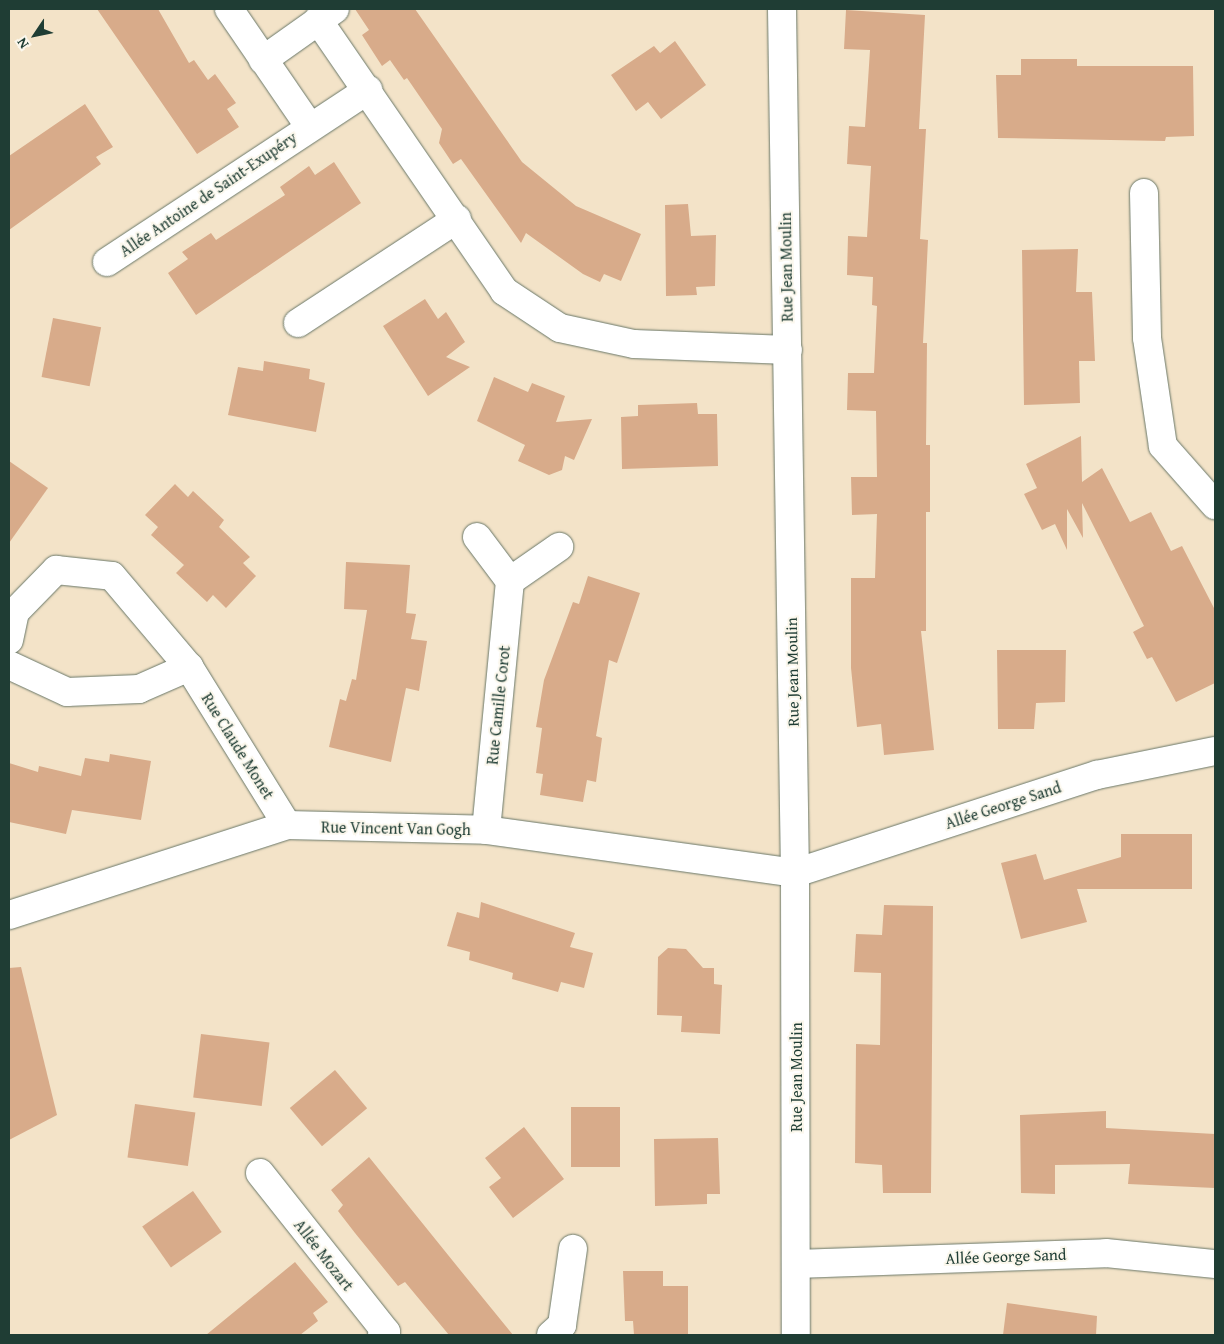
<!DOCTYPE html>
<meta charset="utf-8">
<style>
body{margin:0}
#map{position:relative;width:1224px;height:1344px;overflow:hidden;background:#f3e3c8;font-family:"Gentium Book Plus",serif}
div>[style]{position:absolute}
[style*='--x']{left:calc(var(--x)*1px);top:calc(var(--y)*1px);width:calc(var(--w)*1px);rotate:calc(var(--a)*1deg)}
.building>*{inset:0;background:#d8ab8a;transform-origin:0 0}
.roads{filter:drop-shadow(0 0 1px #697768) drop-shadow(0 0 1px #697768)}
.minor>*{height:28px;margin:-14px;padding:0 14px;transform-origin:14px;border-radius:14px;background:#fff}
span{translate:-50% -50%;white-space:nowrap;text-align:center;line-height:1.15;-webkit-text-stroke:4px #fbf7ec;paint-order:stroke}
.street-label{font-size:16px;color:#1f3d34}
.frame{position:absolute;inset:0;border:10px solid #1f3d34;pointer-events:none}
.north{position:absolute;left:10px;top:10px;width:50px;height:50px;-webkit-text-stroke:4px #fbf7ec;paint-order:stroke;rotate:236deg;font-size:14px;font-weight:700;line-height:20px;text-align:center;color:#1f3d34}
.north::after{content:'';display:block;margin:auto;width:18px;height:22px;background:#1f3d34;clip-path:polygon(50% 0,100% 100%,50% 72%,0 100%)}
</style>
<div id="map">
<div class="building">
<i style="clip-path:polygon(97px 9px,158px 9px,189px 63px,194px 60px,208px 80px,215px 74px,236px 103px,227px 109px,239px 127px,197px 154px)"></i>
<i style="clip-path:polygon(355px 9px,415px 9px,522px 162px,576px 206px,641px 234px,621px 281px,604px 274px,600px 282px,583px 274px,526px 233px,521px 243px,461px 159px,453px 164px,439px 143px,442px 129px,407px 78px,404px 80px,390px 60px,382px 66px,362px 35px,369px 30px)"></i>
<i style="clip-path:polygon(846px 10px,925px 15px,919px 129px,926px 129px,920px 239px,928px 240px,923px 343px,927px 343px,926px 445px,930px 445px,930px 512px,926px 512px,926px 631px,921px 631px,934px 750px,884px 755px,881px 724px,857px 727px,851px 668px,851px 578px,875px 578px,877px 514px,852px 515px,851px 477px,877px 477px,876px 411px,847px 410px,848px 373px,874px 373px,877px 306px,872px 305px,873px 277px,847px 275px,848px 236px,867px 237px,871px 166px,847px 164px,849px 126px,865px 127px,870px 50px,844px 49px)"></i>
<i style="clip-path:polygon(675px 41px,706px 85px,661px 119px,648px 102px,636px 111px,611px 75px,654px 46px,660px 53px)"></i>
<i style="clip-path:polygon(1021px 59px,1077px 59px,1077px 66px,1193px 66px,1194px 136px,1166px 137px,1165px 141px,998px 138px,996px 75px,1021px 75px)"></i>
<i style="clip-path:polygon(85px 104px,113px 147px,96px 157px,101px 164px,9px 230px,9px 156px)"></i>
<i style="clip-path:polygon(334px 162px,361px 203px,196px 315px,168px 273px,188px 259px,182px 252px,211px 233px,216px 240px,285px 195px,280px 187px,309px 166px,315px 175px)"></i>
<i style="clip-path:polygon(688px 204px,691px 236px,716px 235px,715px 286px,696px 287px,697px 295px,666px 296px,665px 205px)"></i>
<i style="clip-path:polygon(1078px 249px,1076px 292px,1092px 292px,1095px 361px,1079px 361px,1080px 403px,1024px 405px,1022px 250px)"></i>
<i style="clip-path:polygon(425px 299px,438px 319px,446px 312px,465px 342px,446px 357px,470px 367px,428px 396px,383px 326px)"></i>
<i style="left:53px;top:318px;width:49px;height:60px;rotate:11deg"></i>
<i style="clip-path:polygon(264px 361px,310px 369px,309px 379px,325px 383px,316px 432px,228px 415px,238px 367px,263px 371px)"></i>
<i style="clip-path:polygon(494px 377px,528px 392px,532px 383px,565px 396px,556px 422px,592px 419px,574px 460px,565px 456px,562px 470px,549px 475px,518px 461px,525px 445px,477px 421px)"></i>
<i style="clip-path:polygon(697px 403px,698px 414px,717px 414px,718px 466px,622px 469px,621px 417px,638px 416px,638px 405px)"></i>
<i style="clip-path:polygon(1081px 436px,1082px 482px,1102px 468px,1130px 522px,1151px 512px,1171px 551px,1182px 546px,1215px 610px,1215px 683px,1176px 702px,1152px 657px,1147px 659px,1133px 632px,1144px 626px,1082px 503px,1083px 538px,1067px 509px,1067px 550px,1055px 524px,1042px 530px,1024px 494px,1037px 488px,1026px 464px)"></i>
<i style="clip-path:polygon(9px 461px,48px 488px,9px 543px)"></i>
<i style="clip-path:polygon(175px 484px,188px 497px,193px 491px,224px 520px,219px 527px,250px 557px,243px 563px,256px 576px,226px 608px,213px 595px,207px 602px,176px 573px,184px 565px,151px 535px,158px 527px,145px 515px)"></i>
<i style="clip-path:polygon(346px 562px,410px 565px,406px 613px,416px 614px,411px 639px,427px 641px,419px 691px,406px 688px,391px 762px,329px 747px,340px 699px,346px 701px,352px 679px,356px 680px,367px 610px,344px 609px)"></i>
<i style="clip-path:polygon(588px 576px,640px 593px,617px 663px,609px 660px,596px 736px,602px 738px,596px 782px,587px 780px,583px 802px,540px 795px,543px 774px,536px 773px,542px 728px,536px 727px,544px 680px,573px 602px,579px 604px)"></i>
<i style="clip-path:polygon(997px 650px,1066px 650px,1065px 702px,1036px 703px,1034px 729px,998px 729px)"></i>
<i style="clip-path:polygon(110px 754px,151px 761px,141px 820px,72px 810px,66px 834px,9px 822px,9px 763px,38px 772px,39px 766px,81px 776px,85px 758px,109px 762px)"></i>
<i style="clip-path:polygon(1121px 834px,1192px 834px,1192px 889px,1077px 889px,1087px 922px,1021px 939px,1001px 863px,1036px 854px,1044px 880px,1121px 857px)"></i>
<i style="clip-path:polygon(481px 902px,575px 933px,570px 947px,593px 953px,584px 988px,561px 982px,558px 992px,512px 979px,513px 973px,469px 960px,470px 952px,447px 946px,457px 912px,479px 918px)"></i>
<i style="clip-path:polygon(884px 905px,933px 906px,931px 1193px,883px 1193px,882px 1165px,855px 1163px,856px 1044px,880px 1045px,881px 973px,854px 972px,856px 934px,882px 935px)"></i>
<i style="clip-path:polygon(668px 948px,686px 949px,703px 968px,714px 968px,714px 984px,722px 985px,720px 1034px,681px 1032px,682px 1016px,657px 1015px,658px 957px)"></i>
<i style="clip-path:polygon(21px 967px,57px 1115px,9px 1140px,9px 968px)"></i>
<i style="left:201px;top:1034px;width:69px;height:64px;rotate:7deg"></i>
<i style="left:335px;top:1070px;width:50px;height:59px;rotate:50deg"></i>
<i style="left:135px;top:1104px;width:61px;height:54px;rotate:8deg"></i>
<i style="left:571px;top:1107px;width:49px;height:60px"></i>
<i style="clip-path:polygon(1106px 1111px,1106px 1128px,1215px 1134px,1215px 1188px,1128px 1184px,1130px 1164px,1055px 1165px,1055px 1194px,1021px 1193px,1020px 1115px)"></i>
<i style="clip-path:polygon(524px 1127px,564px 1179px,513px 1218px,489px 1187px,501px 1178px,485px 1158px)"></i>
<i style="clip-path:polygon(718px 1138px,720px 1194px,707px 1194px,707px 1204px,655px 1206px,654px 1139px)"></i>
<i style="clip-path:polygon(369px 1157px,465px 1276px,513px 1335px,449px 1335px,405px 1282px,398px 1286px,355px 1233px,338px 1211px,343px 1205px,331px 1190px)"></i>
<i style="left:193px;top:1191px;width:50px;height:62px;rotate:55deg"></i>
<i style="clip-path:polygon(295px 1262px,328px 1302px,313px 1313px,318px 1321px,300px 1335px,206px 1335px)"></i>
<i style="clip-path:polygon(623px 1271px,663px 1271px,663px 1286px,688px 1286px,688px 1335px,634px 1335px,633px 1321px,625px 1321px)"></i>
<i style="clip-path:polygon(1007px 1303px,1097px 1316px,1096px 1335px,1003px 1335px)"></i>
</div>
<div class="roads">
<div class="minor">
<i style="--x:229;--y:9;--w:142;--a:55.6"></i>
<i style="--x:782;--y:9;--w:864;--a:89.14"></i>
<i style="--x:795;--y:873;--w:462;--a:89.9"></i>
<i style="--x:318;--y:20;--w:329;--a:55.5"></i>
<i style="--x:504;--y:291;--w:67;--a:33.5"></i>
<i style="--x:560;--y:328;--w:76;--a:12.2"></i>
<i style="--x:634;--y:344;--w:154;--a:2.2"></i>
<i style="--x:263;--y:60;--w:88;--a:-35.3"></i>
<i style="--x:1144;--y:193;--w:145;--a:88.8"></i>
<i style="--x:1147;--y:338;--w:109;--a:81.6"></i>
<i style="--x:1163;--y:446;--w:79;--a:48.6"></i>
<i style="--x:107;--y:262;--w:313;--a:-33.4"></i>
<i style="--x:298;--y:323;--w:190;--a:-33.2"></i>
<i style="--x:477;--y:537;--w:55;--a:53.1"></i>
<i style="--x:510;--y:581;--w:250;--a:95.5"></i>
<i style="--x:510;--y:581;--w:60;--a:-34.8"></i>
<i style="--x:9;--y:640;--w:29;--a:-78"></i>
<i style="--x:15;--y:612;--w:59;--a:-45.7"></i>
<i style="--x:56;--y:570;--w:56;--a:6.1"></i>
<i style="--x:112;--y:576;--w:119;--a:49.8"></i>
<i style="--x:189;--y:667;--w:186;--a:58.2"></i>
<i style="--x:9;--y:665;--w:64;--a:25"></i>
<i style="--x:67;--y:692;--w:72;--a:-2.4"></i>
<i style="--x:139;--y:689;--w:55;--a:-23.7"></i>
<i style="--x:9;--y:915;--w:292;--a:-17.9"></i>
<i style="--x:287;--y:825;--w:199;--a:1.4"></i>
<i style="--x:486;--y:830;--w:312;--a:7.9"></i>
<i style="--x:795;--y:873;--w:318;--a:-18"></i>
<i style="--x:1097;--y:775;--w:120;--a:-11.5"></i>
<i style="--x:260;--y:1173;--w:203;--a:51.6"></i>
<i style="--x:386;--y:1332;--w:5;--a:143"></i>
<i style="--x:796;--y:1264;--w:310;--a:-2"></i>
<i style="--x:1106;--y:1253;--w:110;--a:5.8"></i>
<i style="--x:551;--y:1335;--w:15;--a:-42"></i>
<i style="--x:562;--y:1325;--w:77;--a:-81.8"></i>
</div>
</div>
<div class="street-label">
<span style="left:208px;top:194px;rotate:-34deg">Allée Antoine de Saint-Exupéry</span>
<span style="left:786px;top:267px;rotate:-91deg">Rue Jean Moulin</span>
<span style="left:792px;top:672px;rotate:-91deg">Rue Jean Moulin</span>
<span style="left:498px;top:705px;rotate:-84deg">Rue Camille Corot</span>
<span style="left:238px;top:746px;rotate:58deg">Rue Claude Monet</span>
<span style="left:1003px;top:805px;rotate:-18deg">Allée George Sand</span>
<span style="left:396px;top:828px;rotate:1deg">Rue Vincent Van Gogh</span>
<span style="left:796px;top:1077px;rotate:-90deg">Rue Jean Moulin</span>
<span style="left:324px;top:1255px;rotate:52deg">Allée Mozart</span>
<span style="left:1006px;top:1256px;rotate:-2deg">Allée George Sand</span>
</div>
<div class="frame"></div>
<div class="north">N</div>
</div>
